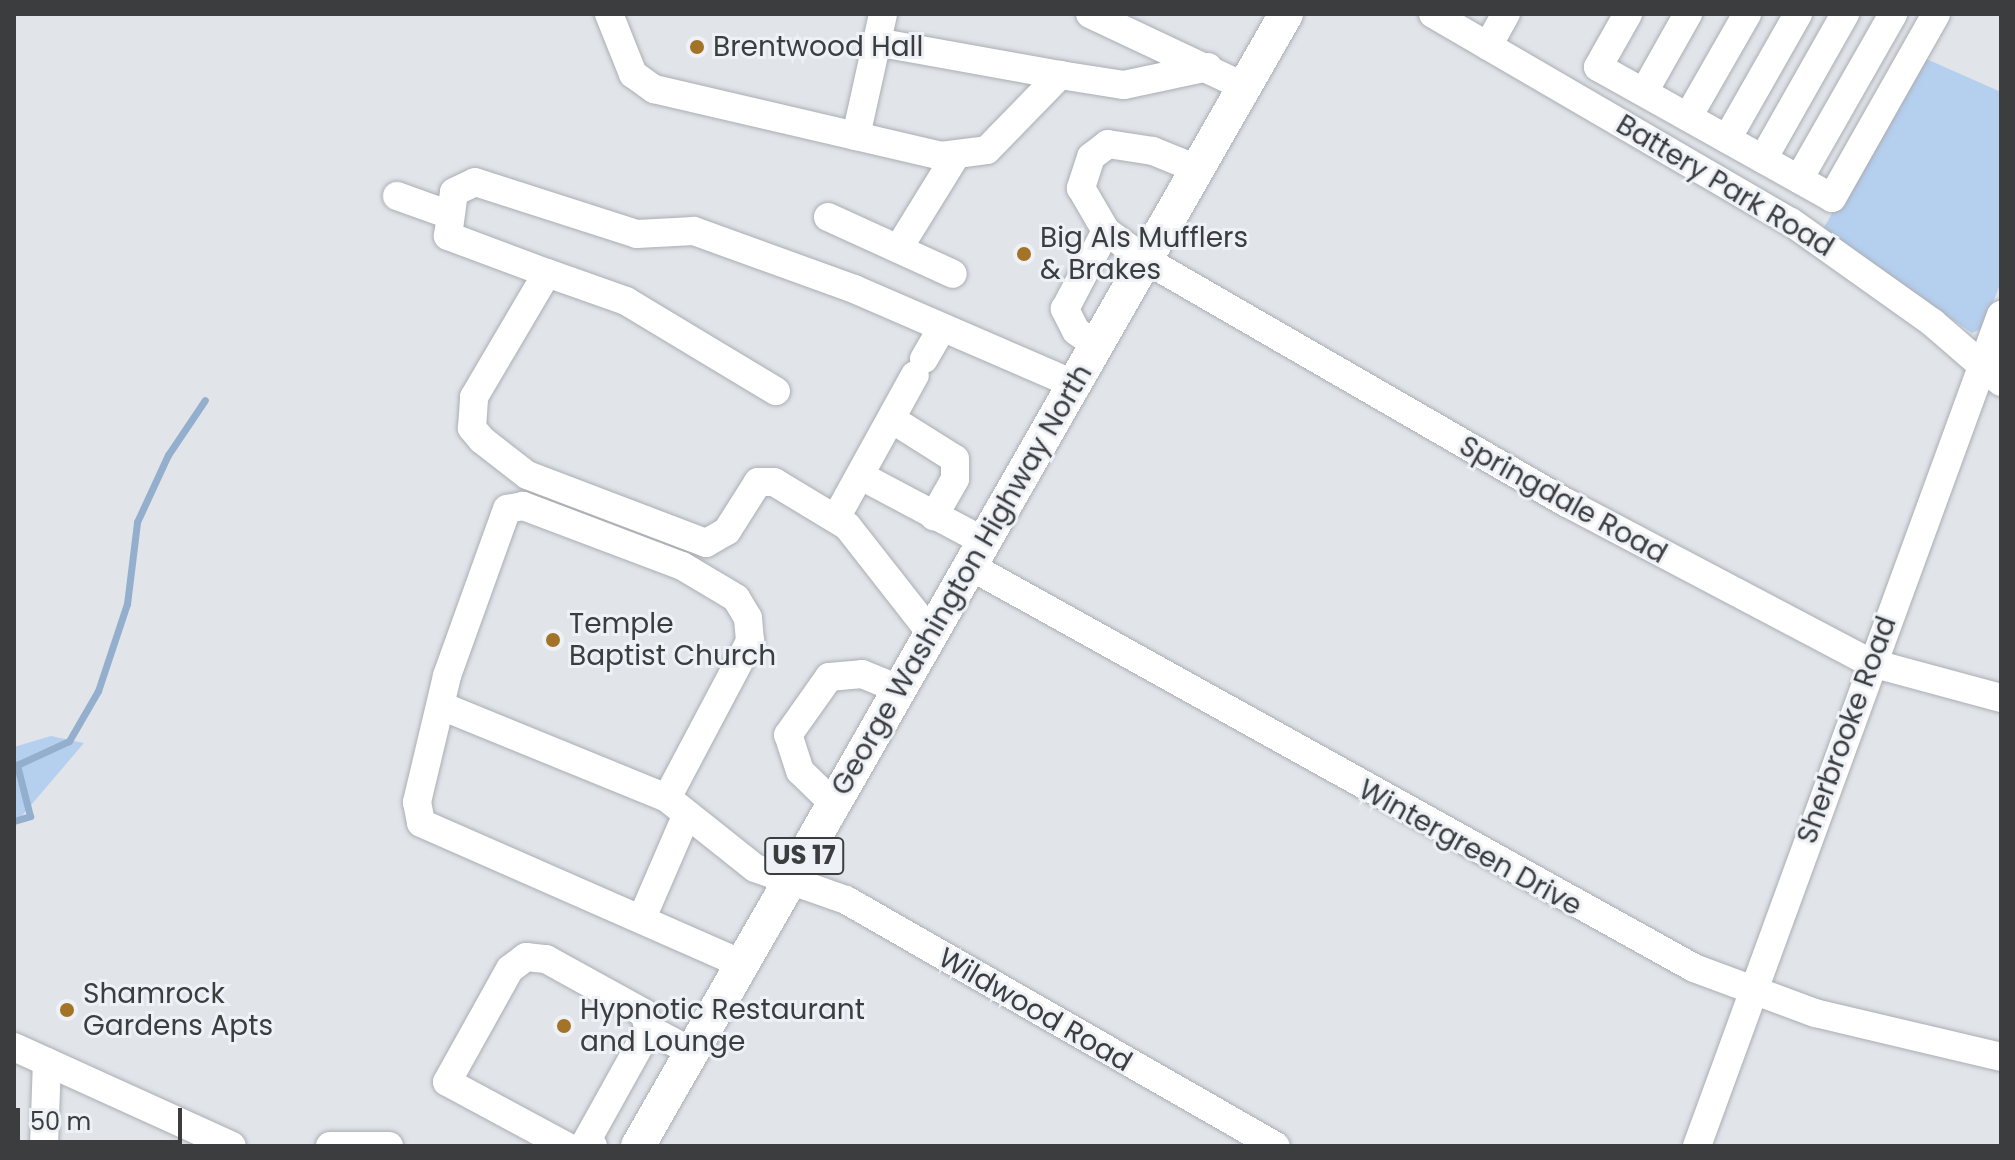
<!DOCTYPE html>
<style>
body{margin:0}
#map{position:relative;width:2015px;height:1160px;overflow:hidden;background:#e1e5ea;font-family:Poppins,sans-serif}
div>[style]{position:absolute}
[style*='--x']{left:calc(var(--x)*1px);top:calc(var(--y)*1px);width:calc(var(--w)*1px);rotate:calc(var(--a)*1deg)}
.green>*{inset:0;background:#b5cfef}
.stream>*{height:7px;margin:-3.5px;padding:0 3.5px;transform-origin:3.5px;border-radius:3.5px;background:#94aece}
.roads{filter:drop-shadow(0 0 2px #aaaeb3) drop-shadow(0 0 2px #aaaeb3)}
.minor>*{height:28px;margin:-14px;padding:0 14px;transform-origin:14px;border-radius:14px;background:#fff}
.major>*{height:34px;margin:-17px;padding:0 17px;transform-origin:17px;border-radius:17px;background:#fff}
.dots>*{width:22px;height:22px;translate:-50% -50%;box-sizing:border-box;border:4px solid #eef2f7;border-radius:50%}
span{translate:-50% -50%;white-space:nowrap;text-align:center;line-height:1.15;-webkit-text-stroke:6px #eef2f7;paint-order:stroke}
.shield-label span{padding:2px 6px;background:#eef2f7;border:2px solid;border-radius:6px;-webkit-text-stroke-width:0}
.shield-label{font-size:26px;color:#3b3d3f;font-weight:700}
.poi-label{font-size:28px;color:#3b3d3f}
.left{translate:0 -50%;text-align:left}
.street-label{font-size:28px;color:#3b3d3f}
.frame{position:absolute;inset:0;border:16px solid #3b3d3f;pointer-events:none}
.scale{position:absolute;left:16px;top:1108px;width:166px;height:36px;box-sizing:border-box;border:4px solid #3b3d3f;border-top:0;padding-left:10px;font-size:24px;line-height:28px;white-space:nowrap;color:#3b3d3f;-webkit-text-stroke:6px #eef2f7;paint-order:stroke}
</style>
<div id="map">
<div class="green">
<i style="clip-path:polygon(1922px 57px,2001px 92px,2001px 282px,1983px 328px,1972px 333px,1822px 231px)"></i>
<i style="clip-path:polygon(51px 736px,84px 743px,14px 825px,14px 747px)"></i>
</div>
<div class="stream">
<i style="--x:14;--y:821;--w:17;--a:-17"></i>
<i style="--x:30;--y:816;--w:53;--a:-104.3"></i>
<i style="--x:17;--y:765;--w:57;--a:-24.8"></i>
<i style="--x:69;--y:741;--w:58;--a:-59.9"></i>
<i style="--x:98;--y:691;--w:92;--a:-71.6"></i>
<i style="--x:127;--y:604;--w:83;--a:-83"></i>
<i style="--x:137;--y:522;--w:74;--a:-65.2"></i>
<i style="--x:168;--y:455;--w:66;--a:-56.1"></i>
</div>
<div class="roads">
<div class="minor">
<i style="--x:609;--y:14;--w:65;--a:68.2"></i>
<i style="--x:633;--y:74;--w:26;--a:36"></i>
<i style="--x:654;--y:89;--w:295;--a:13.1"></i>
<i style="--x:941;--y:156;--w:46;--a:-7.4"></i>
<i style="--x:987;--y:150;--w:105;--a:-45.8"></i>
<i style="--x:1060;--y:75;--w:65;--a:8.9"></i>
<i style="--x:1124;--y:85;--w:86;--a:-12.1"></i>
<i style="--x:1090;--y:14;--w:171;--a:25.2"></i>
<i style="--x:1433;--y:14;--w:414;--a:30.2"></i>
<i style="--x:1791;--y:222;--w:174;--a:35.4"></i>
<i style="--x:1933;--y:323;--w:90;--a:40.9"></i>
<i style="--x:1628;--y:14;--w:61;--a:119.5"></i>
<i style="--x:1598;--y:67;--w:268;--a:29.2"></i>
<i style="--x:1832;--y:198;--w:211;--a:-60.5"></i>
<i style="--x:876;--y:42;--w:187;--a:10.2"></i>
<i style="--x:1488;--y:46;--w:37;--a:-61"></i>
<i style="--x:1644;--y:92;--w:90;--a:-60.6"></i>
<i style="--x:1688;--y:117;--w:119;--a:-60.2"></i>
<i style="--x:856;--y:136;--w:125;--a:-77.5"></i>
<i style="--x:1727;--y:139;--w:144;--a:-60.4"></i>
<i style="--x:1763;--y:159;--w:167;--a:-60.5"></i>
<i style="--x:1197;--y:169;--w:48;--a:-157.8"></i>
<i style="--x:1153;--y:151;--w:46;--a:-171.2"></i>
<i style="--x:1108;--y:144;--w:21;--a:143"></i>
<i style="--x:1091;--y:157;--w:33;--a:108"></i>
<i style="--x:1081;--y:188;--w:50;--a:59.8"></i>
<i style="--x:1106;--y:231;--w:47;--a:36.4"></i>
<i style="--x:1144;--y:259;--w:488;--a:30"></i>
<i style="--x:1567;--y:503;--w:344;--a:27.8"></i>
<i style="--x:1871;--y:663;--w:135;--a:15.1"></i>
<i style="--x:1799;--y:179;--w:190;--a:-60.3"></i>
<i style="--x:397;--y:196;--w:53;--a:19.8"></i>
<i style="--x:828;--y:217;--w:137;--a:24.5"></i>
<i style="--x:900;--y:246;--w:105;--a:-58.3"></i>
<i style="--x:547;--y:273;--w:84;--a:19.5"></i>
<i style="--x:626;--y:301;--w:175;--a:31"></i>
<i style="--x:1096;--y:345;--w:24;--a:-145"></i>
<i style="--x:1076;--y:331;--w:25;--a:-117"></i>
<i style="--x:1065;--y:309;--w:88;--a:-62.3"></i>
<i style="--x:924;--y:359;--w:32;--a:-60"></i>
<i style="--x:893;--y:420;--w:73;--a:32.2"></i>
<i style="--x:955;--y:459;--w:20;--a:90"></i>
<i style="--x:955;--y:479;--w:43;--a:119.6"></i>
<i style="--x:861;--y:476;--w:140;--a:28"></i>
<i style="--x:836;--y:518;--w:163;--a:-61.1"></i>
<i style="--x:970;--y:566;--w:828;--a:29.04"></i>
<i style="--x:1694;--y:968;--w:129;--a:20.4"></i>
<i style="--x:1815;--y:1013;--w:191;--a:13.3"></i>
<i style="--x:931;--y:633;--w:136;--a:-128.1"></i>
<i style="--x:847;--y:526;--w:85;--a:-148.9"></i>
<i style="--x:774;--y:482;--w:16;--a:180"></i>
<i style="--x:758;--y:482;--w:58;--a:122.3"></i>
<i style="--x:727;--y:531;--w:24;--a:150"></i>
<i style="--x:706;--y:543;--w:191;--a:-159.2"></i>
<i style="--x:527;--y:475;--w:57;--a:-142.1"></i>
<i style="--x:482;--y:440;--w:16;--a:-130"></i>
<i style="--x:472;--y:428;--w:31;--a:-86"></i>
<i style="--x:474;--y:397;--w:144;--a:-59.5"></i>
<i style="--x:547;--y:273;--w:106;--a:-159.5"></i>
<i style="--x:448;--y:236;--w:44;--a:-82.2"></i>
<i style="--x:454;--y:192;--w:23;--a:-25"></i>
<i style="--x:475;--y:182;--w:170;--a:17.8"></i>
<i style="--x:637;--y:234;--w:57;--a:-3"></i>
<i style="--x:694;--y:231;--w:170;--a:19.9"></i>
<i style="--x:854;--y:289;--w:240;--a:23.4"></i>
<i style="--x:444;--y:707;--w:241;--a:22.2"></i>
<i style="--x:667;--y:798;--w:112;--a:38.5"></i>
<i style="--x:755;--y:868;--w:96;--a:19.4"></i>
<i style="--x:846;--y:900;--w:495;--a:29.8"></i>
<i style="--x:667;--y:798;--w:178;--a:-62.1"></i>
<i style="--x:750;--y:641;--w:23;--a:-95"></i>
<i style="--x:748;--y:618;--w:23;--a:-121"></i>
<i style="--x:736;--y:598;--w:63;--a:-149.3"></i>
<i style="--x:682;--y:566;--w:170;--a:-159.3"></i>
<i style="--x:523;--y:506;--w:16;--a:169"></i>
<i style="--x:507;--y:509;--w:177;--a:109.8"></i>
<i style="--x:447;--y:676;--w:130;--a:103.4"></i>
<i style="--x:417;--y:802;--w:21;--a:79"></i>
<i style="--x:421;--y:823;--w:351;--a:23.7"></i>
<i style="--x:834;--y:804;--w:47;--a:-135.9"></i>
<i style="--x:800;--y:771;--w:38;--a:-108"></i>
<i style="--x:788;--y:735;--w:71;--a:-54.7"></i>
<i style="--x:829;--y:677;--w:33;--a:-5"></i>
<i style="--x:862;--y:674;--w:40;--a:22"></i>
<i style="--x:642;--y:918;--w:113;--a:-66.6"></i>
<i style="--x:14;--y:1047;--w:239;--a:24.4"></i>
<i style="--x:44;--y:1146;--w:84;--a:-88"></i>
<i style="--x:330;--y:1146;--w:59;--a:0"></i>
<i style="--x:566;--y:1146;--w:135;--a:-151.7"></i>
<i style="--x:447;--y:1082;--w:129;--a:-60.9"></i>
<i style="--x:510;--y:969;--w:20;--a:-37"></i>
<i style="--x:526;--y:957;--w:20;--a:6"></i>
<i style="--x:546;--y:959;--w:112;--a:28.9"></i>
<i style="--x:644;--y:1013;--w:17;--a:73"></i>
<i style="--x:593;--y:1146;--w:8;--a:-150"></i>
<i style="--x:586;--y:1142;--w:129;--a:-60.9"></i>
<i style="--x:649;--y:1029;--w:49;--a:28.1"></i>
<i style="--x:1697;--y:1146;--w:885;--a:-69.91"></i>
</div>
<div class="major">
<i style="--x:638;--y:1146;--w:1304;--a:-60.21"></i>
</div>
</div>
<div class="dots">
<i style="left:697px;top:47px;background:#a37327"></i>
<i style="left:1024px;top:254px;background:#a37327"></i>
<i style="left:553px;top:640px;background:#a37327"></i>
<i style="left:67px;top:1010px;background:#a37327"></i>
<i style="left:564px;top:1026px;background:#a37327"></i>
</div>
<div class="shield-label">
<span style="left:804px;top:856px">US 17</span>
</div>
<div class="poi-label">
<span class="left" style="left:713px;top:47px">Brentwood Hall</span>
<span class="left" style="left:1040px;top:254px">Big Als Mufflers<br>&amp; Brakes</span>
<span class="left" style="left:569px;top:640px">Temple<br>Baptist Church</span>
<span class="left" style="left:83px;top:1010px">Shamrock<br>Gardens Apts</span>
<span class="left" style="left:580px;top:1026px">Hypnotic Restaurant<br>and Lounge</span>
</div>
<div class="street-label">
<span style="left:1725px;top:186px;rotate:31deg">Battery Park Road</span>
<span style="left:1563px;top:500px;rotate:29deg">Springdale Road</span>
<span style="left:962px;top:580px;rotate:-60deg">George Washington Highway North</span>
<span style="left:1847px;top:730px;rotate:-70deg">Sherbrooke Road</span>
<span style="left:1470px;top:848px;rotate:29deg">Wintergreen Drive</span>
<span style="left:1035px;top:1010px;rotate:30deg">Wildwood Road</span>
</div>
<div class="frame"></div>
<div class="scale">50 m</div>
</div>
